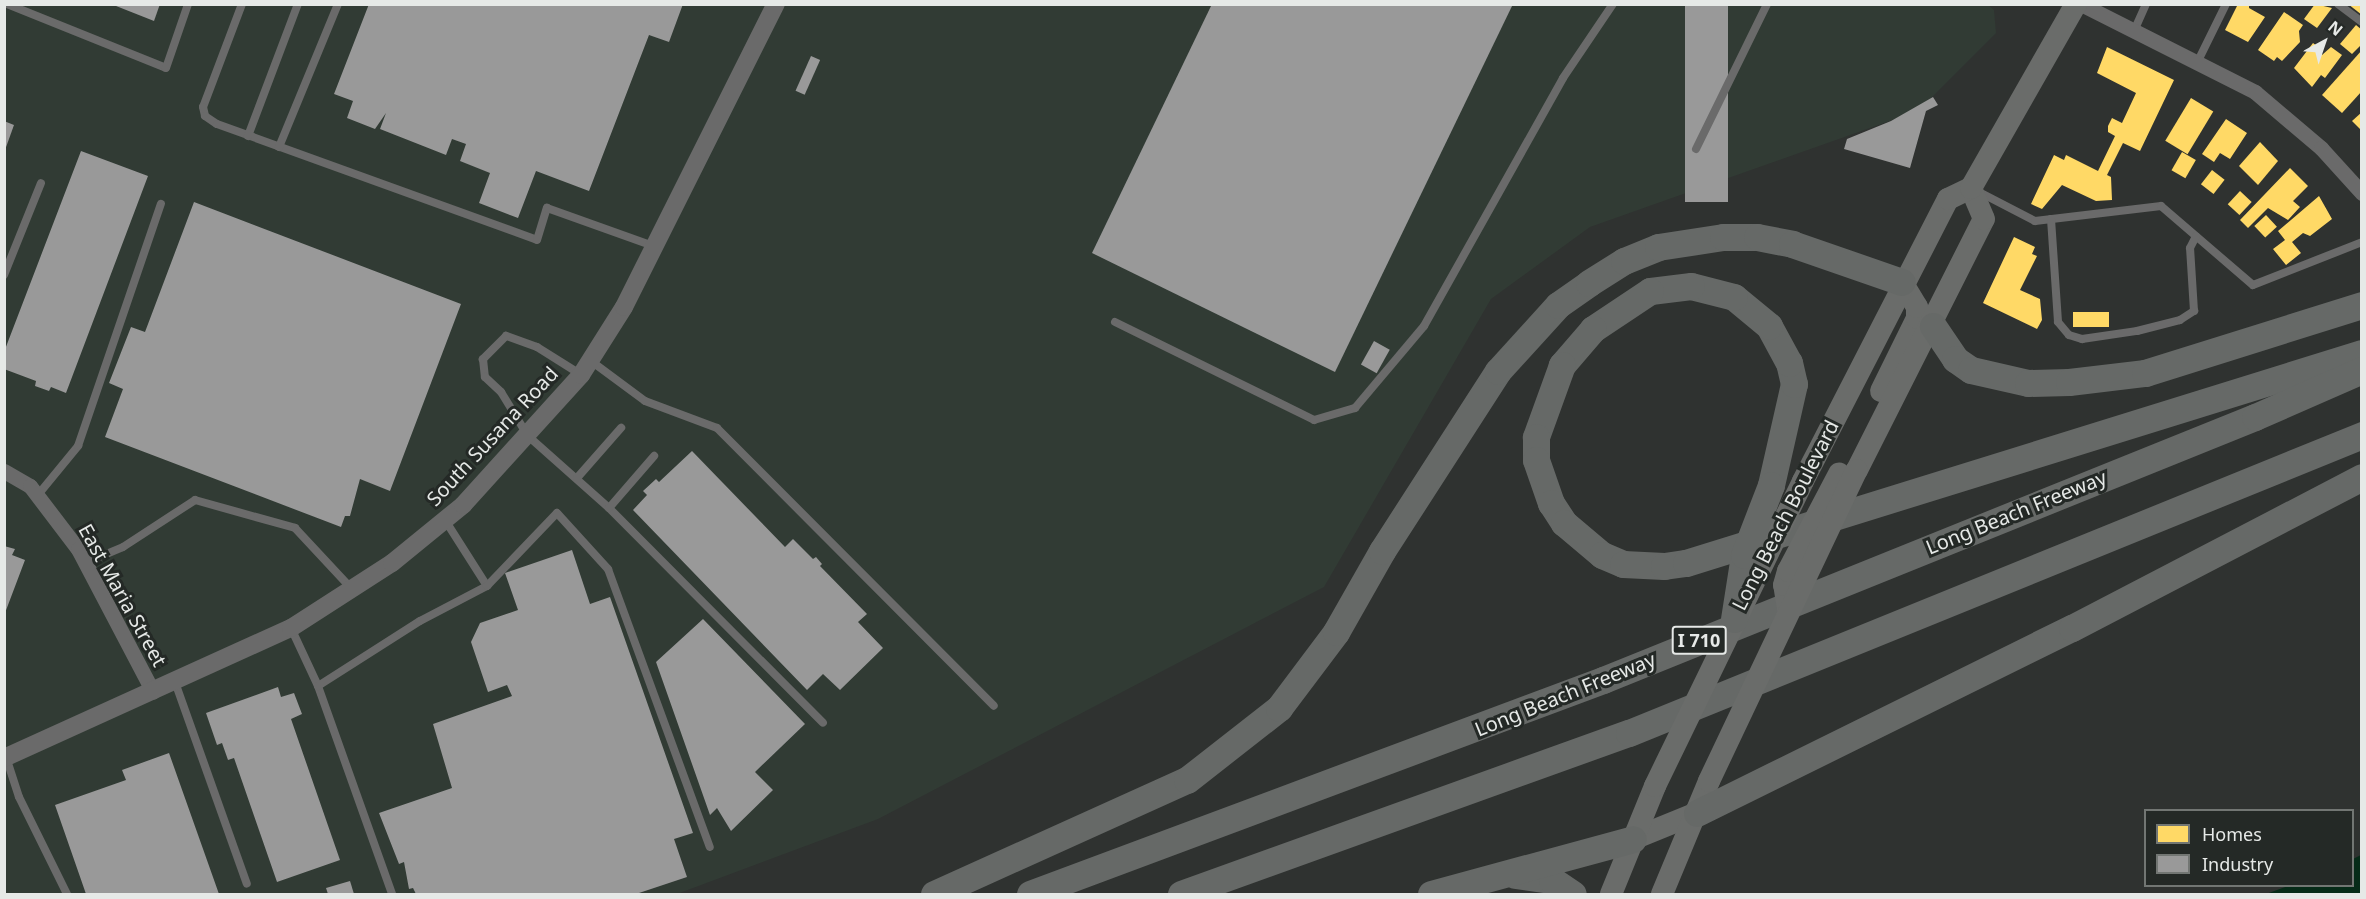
<!DOCTYPE html>
<style>
body{margin:0}
#map{position:relative;width:2366px;height:899px;overflow:hidden;background:#2f3230;font-family:"Noto Sans",sans-serif}
div>[style]{position:absolute}
[style*='--x']{left:calc(var(--x)*1px);top:calc(var(--y)*1px);width:calc(var(--w)*1px);rotate:calc(var(--a)*1deg)}
.built>*{inset:0;background:#313b34}
.water>*{inset:0;background:#062b18}
.homes>*{inset:0;background:#ffd966;transform-origin:0 0}
.industry>*{inset:0;background:#999;transform-origin:0 0}
.service>*{height:8px;margin:-4px;padding:0 4px;transform-origin:4px;border-radius:4px;background:#6a6a6a}
.minor>*{height:15px;margin:-7.5px;padding:0 7.5px;transform-origin:7.5px;border-radius:7.5px;background:#6a6a6a}
.tertiary>*{height:18px;margin:-9px;padding:0 9px;transform-origin:9px;border-radius:9px;background:#6a6a6a}
.primary>*{height:22px;margin:-11px;padding:0 11px;transform-origin:11px;border-radius:11px;background:#6a6c6a}
.motorway>*{height:27px;margin:-13.5px;padding:0 13.5px;transform-origin:13.5px;border-radius:13.5px;background:#666967}
.primary-bridge>*{height:22px;margin:-11px;padding:0 11px;transform-origin:11px;border-radius:11px;background:#6a6c6a}
.motorway-bridge>*{height:27px;margin:-13.5px;padding:0 13.5px;transform-origin:13.5px;border-radius:13.5px;background:#666967}
span{translate:-50% -50%;white-space:nowrap;text-align:center;line-height:1.15;-webkit-text-stroke:6px #242926;paint-order:stroke}
.shield-label span{padding:2px 4px;background:#242926;border:2px solid;border-radius:4px;-webkit-text-stroke-width:0}
.shield-label{font-size:18px;color:#e6e9e7;font-weight:700}
.street-label{font-size:20px;color:#e6e9e7}
.frame{position:absolute;inset:0;border:6px solid #e6e9e7;pointer-events:none}
.legend{position:absolute;left:2144px;top:809px;width:210px;height:78px;box-sizing:border-box;background:#242926;border:2px solid #727673;margin:0;padding:8px 10px;list-style:none;font-size:18px;color:#e6e9e7}
.legend li{display:flex;align-items:center;gap:12px;height:30px}
.legend b{width:30px;border:2px solid #727673}
.north{position:absolute;left:2294px;top:12px;width:60px;height:60px;-webkit-text-stroke:4px #242926;paint-order:stroke;rotate:40deg;font-size:16px;font-weight:700;line-height:24px;text-align:center;color:#e6e9e7}
.north::after{content:'';display:block;margin:auto;width:21px;height:27px;background:#e6e9e7;clip-path:polygon(50% 0,100% 100%,50% 72%,0 100%)}
</style>
<div id="map">
<div class="built">
<i style="clip-path:polygon(1987px 4px,1994px 10px,1996px 33px,1918px 111px,1590px 227px,1491px 299px,1324px 587px,878px 819px,677px 894px,5px 894px,5px 5px)"></i>
</div>
<div class="water">
<i style="clip-path:polygon(2361px 855px,2361px 894px,2266px 894px,2288px 886px,2352px 886px,2353px 859px)"></i>
</div>
<div class="homes">
<i style="clip-path:polygon(2238px 4px,2249px 4px,2249px 8px,2265px 17px,2248px 42px,2225px 30px)"></i>
<i style="clip-path:polygon(2315px 4px,2332px 8px,2317px 28px,2304px 19px)"></i>
<i style="clip-path:polygon(2348px 4px,2362px 4px,2362px 15px)"></i>
<i style="clip-path:polygon(2284px 12px,2303px 25px,2299px 31px,2300px 42px,2282px 61px,2277px 57px,2274px 61px,2258px 50px)"></i>
<i style="clip-path:polygon(2356px 25px,2362px 30px,2362px 44px,2352px 54px,2340px 44px)"></i>
<i style="clip-path:polygon(2313px 43px,2322px 50px,2322px 55px,2331px 47px,2342px 55px,2325px 78px,2321px 75px,2312px 87px,2294px 68px)"></i>
<i style="clip-path:polygon(2107px 47px,2174px 80px,2140px 151px,2123px 143px,2107px 175px,2111px 177px,2112px 200px,2096px 201px,2062px 185px,2042px 209px,2031px 204px,2054px 155px,2064px 160px,2066px 155px,2098px 171px,2115px 136px,2108px 132px,2108px 126px,2112px 118px,2122px 123px,2136px 93px,2097px 73px)"></i>
<i style="clip-path:polygon(2362px 50px,2362px 91px,2342px 113px,2322px 95px)"></i>
<i style="left:2191px;top:98px;width:26px;height:50px;rotate:31deg"></i>
<i style="clip-path:polygon(2362px 112px,2362px 131px,2352px 121px)"></i>
<i style="clip-path:polygon(2226px 119px,2247px 133px,2230px 159px,2220px 153px,2214px 162px,2202px 154px)"></i>
<i style="clip-path:polygon(2260px 142px,2278px 161px,2258px 185px,2239px 166px)"></i>
<i style="left:2182px;top:152px;width:16px;height:21px;rotate:30deg"></i>
<i style="clip-path:polygon(2290px 168px,2308px 186px,2293px 201px,2300px 207px,2288px 220px,2268px 208px,2248px 228px,2240px 220px)"></i>
<i style="left:2212px;top:170px;width:16px;height:18px;rotate:38deg"></i>
<i style="left:2240px;top:191px;width:16px;height:18px;rotate:43deg"></i>
<i style="clip-path:polygon(2319px 196px,2332px 219px,2310px 236px,2303px 233px,2292px 242px,2301px 253px,2286px 265px,2273px 249px,2285px 240px,2278px 231px)"></i>
<i style="left:2266px;top:215px;width:16px;height:16px;rotate:47deg"></i>
<i style="clip-path:polygon(2014px 237px,2035px 247px,2032px 254px,2037px 256px,2020px 290px,2040px 299px,2042px 320px,2037px 329px,1983px 303px)"></i>
<i style="left:2109px;top:312px;width:15px;height:36px;rotate:90deg"></i>
</div>
<div class="industry">
<i style="clip-path:polygon(111px 4px,160px 4px,154px 21px)"></i>
<i style="clip-path:polygon(369px 4px,683px 4px,669px 42px,649px 35px,589px 191px,536px 171px,518px 218px,479px 203px,490px 173px,460px 161px,466px 144px,452px 139px,446px 155px,380px 129px,386px 113px,375px 129px,347px 118px,353px 101px,334px 94px)"></i>
<i style="clip-path:polygon(1212px 4px,1513px 4px,1335px 372px,1092px 253px)"></i>
<i style="left:1685px;top:4px;width:43px;height:198px"></i>
<i style="left:811px;top:56px;width:10px;height:38px;rotate:24deg"></i>
<i style="clip-path:polygon(1933px 97px,1938px 105px,1926px 111px,1910px 168px,1844px 149px,1847px 139px,1891px 121px)"></i>
<i style="clip-path:polygon(4px 121px,14px 125px,5px 150px,4px 150px)"></i>
<i style="clip-path:polygon(81px 151px,148px 176px,66px 393px,51px 387px,49px 391px,35px 386px,36px 381px,4px 369px,4px 352px)"></i>
<i style="clip-path:polygon(194px 202px,461px 304px,390px 491px,360px 479px,350px 516px,345px 516px,341px 527px,105px 437px,123px 389px,109px 383px,131px 327px,145px 332px)"></i>
<i style="left:1374px;top:341px;width:18px;height:27px;rotate:29deg"></i>
<i style="clip-path:polygon(692px 451px,785px 547px,793px 539px,813px 559px,816px 557px,822px 564px,820px 566px,867px 614px,858px 622px,883px 648px,840px 690px,823px 674px,807px 690px,633px 510px,647px 495px,643px 491px,656px 479px,659px 482px)"></i>
<i style="clip-path:polygon(4px 546px,15px 549px,12px 555px,25px 560px,5px 613px)"></i>
<i style="clip-path:polygon(572px 550px,590px 604px,610px 597px,693px 833px,674px 839px,687px 877px,636px 894px,416px 894px,413px 888px,409px 889px,404px 862px,399px 864px,379px 813px,452px 788px,433px 724px,512px 696px,507px 685px,488px 692px,471px 642px,480px 623px,518px 610px,505px 573px)"></i>
<i style="clip-path:polygon(703px 619px,805px 724px,755px 772px,773px 790px,731px 831px,717px 808px,710px 815px,656px 662px)"></i>
<i style="clip-path:polygon(278px 687px,281px 697px,294px 693px,302px 714px,291px 719px,340px 860px,277px 882px,234px 758px,228px 760px,222px 743px,217px 745px,206px 713px)"></i>
<i style="clip-path:polygon(169px 753px,219px 894px,86px 894px,55px 805px,126px 780px,122px 770px)"></i>
<i style="clip-path:polygon(350px 881px,354px 894px,328px 894px,326px 888px)"></i>
</div>
<div class="service">
<i style="--x:7;--y:4;--w:171;--a:21.9"></i>
<i style="--x:166;--y:68;--w:68;--a:-71"></i>
<i style="--x:242;--y:4;--w:110;--a:110.7"></i>
<i style="--x:203;--y:107;--w:9;--a:77"></i>
<i style="--x:205;--y:116;--w:14;--a:34"></i>
<i style="--x:217;--y:124;--w:340;--a:19.9"></i>
<i style="--x:537;--y:240;--w:34;--a:-73"></i>
<i style="--x:547;--y:208;--w:113;--a:19.7"></i>
<i style="--x:2338;--y:4;--w:30;--a:37"></i>
<i style="--x:2134;--y:31;--w:30;--a:-66"></i>
<i style="--x:2197;--y:63;--w:66;--a:-63.8"></i>
<i style="--x:248;--y:136;--w:141;--a:-69.3"></i>
<i style="--x:279;--y:147;--w:155;--a:-67.6"></i>
<i style="--x:1696;--y:149;--w:161;--a:-63.9"></i>
<i style="--x:1979;--y:192;--w:63;--a:27.4"></i>
<i style="--x:2035;--y:221;--w:127;--a:-6.8"></i>
<i style="--x:2161;--y:206;--w:121;--a:40.7"></i>
<i style="--x:2253;--y:285;--w:117;--a:-21.5"></i>
<i style="--x:2051;--y:219;--w:103;--a:86.1"></i>
<i style="--x:2058;--y:322;--w:17;--a:50"></i>
<i style="--x:2069;--y:335;--w:14;--a:17"></i>
<i style="--x:2082;--y:339;--w:56;--a:-8.3"></i>
<i style="--x:2137;--y:331;--w:44;--a:-14.3"></i>
<i style="--x:2180;--y:320;--w:17;--a:-33"></i>
<i style="--x:2194;--y:311;--w:63;--a:-93.6"></i>
<i style="--x:2190;--y:248;--w:13;--a:-63"></i>
<i style="--x:4;--y:275;--w:99;--a:-68.1"></i>
<i style="--x:1115;--y:322;--w:222;--a:26.2"></i>
<i style="--x:1314;--y:420;--w:43;--a:-16.3"></i>
<i style="--x:1355;--y:408;--w:107;--a:-49.9"></i>
<i style="--x:1424;--y:326;--w:284;--a:-60.7"></i>
<i style="--x:1563;--y:78;--w:89;--a:-56"></i>
<i style="--x:591;--y:361;--w:67;--a:36.5"></i>
<i style="--x:645;--y:401;--w:77;--a:20.6"></i>
<i style="--x:717;--y:428;--w:392;--a:45.1"></i>
<i style="--x:580;--y:374;--w:51;--a:-147.9"></i>
<i style="--x:537;--y:347;--w:33;--a:-160"></i>
<i style="--x:506;--y:336;--w:33;--a:135"></i>
<i style="--x:483;--y:359;--w:18;--a:84"></i>
<i style="--x:485;--y:377;--w:22;--a:43"></i>
<i style="--x:501;--y:392;--w:52;--a:58.5"></i>
<i style="--x:528;--y:436;--w:108;--a:41.6"></i>
<i style="--x:609;--y:508;--w:303;--a:45.1"></i>
<i style="--x:577;--y:478;--w:67;--a:-48.7"></i>
<i style="--x:37;--y:496;--w:65;--a:-50.6"></i>
<i style="--x:78;--y:446;--w:256;--a:-71.1"></i>
<i style="--x:609;--y:508;--w:69;--a:-49.1"></i>
<i style="--x:445;--y:520;--w:78;--a:57.5"></i>
<i style="--x:85;--y:563;--w:41;--a:-22.8"></i>
<i style="--x:123;--y:547;--w:86;--a:-33.1"></i>
<i style="--x:195;--y:500;--w:104;--a:15.6"></i>
<i style="--x:295;--y:528;--w:82;--a:47"></i>
<i style="--x:291;--y:628;--w:64;--a:65"></i>
<i style="--x:318;--y:686;--w:221;--a:70.4"></i>
<i style="--x:175;--y:682;--w:214;--a:70.4"></i>
<i style="--x:318;--y:686;--w:121;--a:-32.5"></i>
<i style="--x:420;--y:621;--w:76;--a:-27.6"></i>
<i style="--x:487;--y:586;--w:101;--a:-46.2"></i>
<i style="--x:557;--y:513;--w:76;--a:47.7"></i>
<i style="--x:608;--y:569;--w:296;--a:69.9"></i>
<i style="--x:6;--y:757;--w:42;--a:72"></i>
<i style="--x:19;--y:797;--w:108;--a:63.7"></i>
</div>
<div class="minor">
<i style="--x:2081;--y:4;--w:195;--a:26.8"></i>
<i style="--x:2255;--y:92;--w:87;--a:40.3"></i>
<i style="--x:2321;--y:148;--w:61;--a:47.7"></i>
<i style="--x:4;--y:471;--w:30;--a:30"></i>
<i style="--x:30;--y:486;--w:79;--a:52.7"></i>
<i style="--x:78;--y:549;--w:161;--a:62.3"></i>
</div>
<div class="tertiary">
<i style="--x:4;--y:758;--w:315;--a:-24.4"></i>
<i style="--x:291;--y:628;--w:120;--a:-32.8"></i>
<i style="--x:392;--y:563;--w:92;--a:-39.2"></i>
<i style="--x:463;--y:505;--w:176;--a:-47.8"></i>
<i style="--x:581;--y:375;--w:80;--a:-57.7"></i>
<i style="--x:624;--y:307;--w:339;--a:-63.4"></i>
</div>
<div class="primary">
<i style="--x:1881;--y:391;--w:81;--a:-63.7"></i>
<i style="--x:1917;--y:318;--w:11;--a:-90"></i>
<i style="--x:1917;--y:307;--w:29;--a:-121"></i>
<i style="--x:1857;--y:470;--w:281;--a:-63.2"></i>
<i style="--x:1984;--y:219;--w:34;--a:-113"></i>
<i style="--x:1803;--y:481;--w:317;--a:-62.8"></i>
<i style="--x:1948;--y:199;--w:25;--a:-26"></i>
<i style="--x:1971;--y:188;--w:212;--a:-60.3"></i>
<i style="--x:1633;--y:839;--w:69;--a:-22.1"></i>
<i style="--x:1611;--y:894;--w:117;--a:-67.8"></i>
<i style="--x:1662;--y:894;--w:122;--a:-67.4"></i>
</div>
<div class="motorway">
<i style="--x:1933;--y:326;--w:40;--a:56"></i>
<i style="--x:1955;--y:359;--w:19;--a:35"></i>
<i style="--x:1971;--y:370;--w:58;--a:12.8"></i>
<i style="--x:2028;--y:383;--w:41;--a:-1.4"></i>
<i style="--x:2069;--y:382;--w:77;--a:-6.8"></i>
<i style="--x:2145;--y:373;--w:227;--a:-17.4"></i>
<i style="--x:1771;--y:485;--w:104;--a:-77.2"></i>
<i style="--x:1794;--y:384;--w:22;--a:-103"></i>
<i style="--x:1789;--y:363;--w:42;--a:-118.4"></i>
<i style="--x:1769;--y:326;--w:45;--a:-140.4"></i>
<i style="--x:1734;--y:297;--w:44;--a:-165.7"></i>
<i style="--x:1691;--y:286;--w:41;--a:173"></i>
<i style="--x:1650;--y:291;--w:69;--a:146.3"></i>
<i style="--x:1593;--y:329;--w:48;--a:130.7"></i>
<i style="--x:1562;--y:365;--w:77;--a:109.9"></i>
<i style="--x:1536;--y:437;--w:23;--a:90"></i>
<i style="--x:1536;--y:460;--w:46;--a:70.8"></i>
<i style="--x:1551;--y:503;--w:24;--a:57"></i>
<i style="--x:1564;--y:523;--w:50;--a:40.1"></i>
<i style="--x:1602;--y:555;--w:23;--a:23"></i>
<i style="--x:1623;--y:564;--w:41;--a:2.8"></i>
<i style="--x:1664;--y:566;--w:22;--a:-8"></i>
<i style="--x:1686;--y:563;--w:708;--a:-17.26"></i>
<i style="--x:1697;--y:813;--w:418;--a:-26.3"></i>
<i style="--x:2072;--y:628;--w:327;--a:-27.5"></i>
<i style="--x:1515;--y:875;--w:37;--a:8"></i>
<i style="--x:1552;--y:880;--w:25;--a:34"></i>
<i style="--x:934;--y:894;--w:277;--a:-24.3"></i>
<i style="--x:1187;--y:780;--w:117;--a:-38"></i>
<i style="--x:1279;--y:708;--w:95;--a:-53.1"></i>
<i style="--x:1336;--y:632;--w:93;--a:-60.4"></i>
<i style="--x:1382;--y:551;--w:214;--a:-57.2"></i>
<i style="--x:1498;--y:371;--w:89;--a:-47.7"></i>
<i style="--x:1558;--y:305;--w:38;--a:-35"></i>
<i style="--x:1589;--y:283;--w:41;--a:-32.2"></i>
<i style="--x:1624;--y:261;--w:37;--a:-22"></i>
<i style="--x:1658;--y:247;--w:66;--a:-8.7"></i>
<i style="--x:1723;--y:237;--w:34;--a:0"></i>
<i style="--x:1757;--y:237;--w:36;--a:11"></i>
<i style="--x:1792;--y:244;--w:116;--a:19.1"></i>
<i style="--x:1030;--y:894;--w:612;--a:-20.48"></i>
<i style="--x:1603;--y:680;--w:703;--a:-21.97"></i>
<i style="--x:2255;--y:417;--w:117;--a:-23.7"></i>
<i style="--x:1181;--y:894;--w:476;--a:-19.8"></i>
<i style="--x:1629;--y:733;--w:791;--a:-22.12"></i>
<i style="--x:1431;--y:894;--w:209;--a:-15.2"></i>
</div>
<div class="primary-bridge">
<i style="--x:1788;--y:609;--w:24;--a:-99"></i>
<i style="--x:1784;--y:585;--w:15;--a:-74"></i>
<i style="--x:1788;--y:571;--w:110;--a:-62.3"></i>
<i style="--x:1709;--y:781;--w:344;--a:-64.6"></i>
<i style="--x:1655;--y:786;--w:339;--a:-64.1"></i>
</div>
<div class="motorway-bridge">
<i style="--x:1734;--y:619;--w:65;--a:-81.1"></i>
<i style="--x:1744;--y:555;--w:75;--a:-68.9"></i>
</div>
<div class="shield-label">
<span style="left:1699px;top:640px">I 710</span>
</div>
<div class="street-label">
<span style="left:492px;top:436px;rotate:-47deg">South Susana Road</span>
<span style="left:2016px;top:512px;rotate:-22deg">Long Beach Freeway</span>
<span style="left:1785px;top:515px;rotate:-63deg">Long Beach Boulevard</span>
<span style="left:123px;top:595px;rotate:61deg">East Maria Street</span>
<span style="left:1565px;top:694px;rotate:-22deg">Long Beach Freeway</span>
</div>
<div class="frame"></div>
<ul class="legend">
<li><b style="height:16px;background:#ffd966"></b>Homes</li>
<li><b style="height:16px;background:#999"></b>Industry</li>
</ul>
<div class="north">N</div>
</div>
